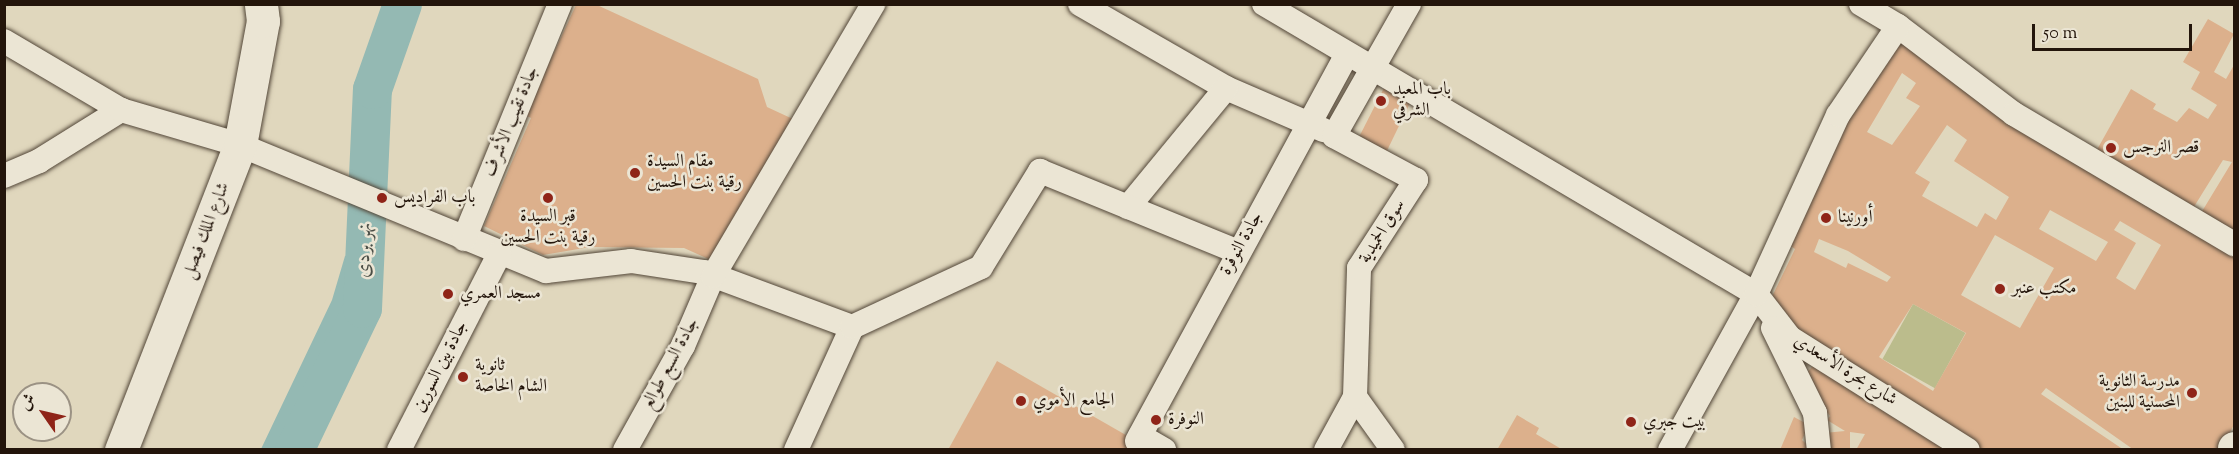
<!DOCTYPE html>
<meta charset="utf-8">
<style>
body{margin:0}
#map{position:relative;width:2239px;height:454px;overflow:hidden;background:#e0d7bd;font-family:"Sorts Mill Goudy",Amiri,serif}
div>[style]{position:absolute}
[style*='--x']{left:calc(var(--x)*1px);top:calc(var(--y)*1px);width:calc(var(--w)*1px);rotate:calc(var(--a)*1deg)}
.green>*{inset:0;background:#bbbc8c;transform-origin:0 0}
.water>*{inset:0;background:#94b9b3}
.river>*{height:39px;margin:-19.5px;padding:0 19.5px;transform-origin:19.5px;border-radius:19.5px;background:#94b9b3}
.building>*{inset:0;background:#dcb08c}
.roads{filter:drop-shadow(0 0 2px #524638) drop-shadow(0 0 2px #524638)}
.street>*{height:24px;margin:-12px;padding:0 12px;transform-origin:12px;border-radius:12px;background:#ebe5d4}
.secondary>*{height:33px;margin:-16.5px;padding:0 16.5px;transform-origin:16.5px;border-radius:16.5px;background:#ebe5d4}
.dots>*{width:16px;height:16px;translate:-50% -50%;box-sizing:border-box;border:3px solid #ebe5d4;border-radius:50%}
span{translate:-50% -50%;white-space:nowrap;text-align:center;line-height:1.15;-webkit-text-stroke:5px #ebe5d4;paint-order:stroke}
.poi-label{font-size:18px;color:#23150b}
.left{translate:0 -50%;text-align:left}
.right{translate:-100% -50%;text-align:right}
.street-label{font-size:18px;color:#23150b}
.water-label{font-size:20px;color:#4b4e46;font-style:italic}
.frame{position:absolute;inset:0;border:6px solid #23150b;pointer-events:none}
.north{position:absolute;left:12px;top:382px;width:60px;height:60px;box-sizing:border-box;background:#ebe5d4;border:2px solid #9b9284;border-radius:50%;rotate:304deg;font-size:16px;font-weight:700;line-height:24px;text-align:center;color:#23150b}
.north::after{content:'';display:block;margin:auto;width:21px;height:27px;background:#8f2418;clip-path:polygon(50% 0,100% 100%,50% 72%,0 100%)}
.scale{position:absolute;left:2032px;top:24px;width:160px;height:27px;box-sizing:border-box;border:3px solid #23150b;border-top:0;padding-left:8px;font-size:18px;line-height:21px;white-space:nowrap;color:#23150b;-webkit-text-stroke:4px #ebe5d4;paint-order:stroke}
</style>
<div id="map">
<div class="green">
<i style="left:1913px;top:304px;width:60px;height:63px;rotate:29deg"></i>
</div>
<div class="water">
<i style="clip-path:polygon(365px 248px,362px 308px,305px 426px,303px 449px,261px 449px,332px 300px,345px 256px)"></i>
</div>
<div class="river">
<i style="--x:294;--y:450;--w:157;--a:-64.4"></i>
<i style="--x:362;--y:308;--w:219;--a:-87.4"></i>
<i style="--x:372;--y:89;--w:90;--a:-70.6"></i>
</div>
<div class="building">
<i style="clip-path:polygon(576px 5px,597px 5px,758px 79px,767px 107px,795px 120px,713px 261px,684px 248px,590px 247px,543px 255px,484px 226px,531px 118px,525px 115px)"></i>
<i style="clip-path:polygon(2208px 19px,2234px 34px,2214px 72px,2226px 79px,2234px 65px,2234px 232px,2201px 213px,2232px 162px,2223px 160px,2192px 210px,2094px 155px,2131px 89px,2156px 104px,2153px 109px,2177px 122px,2189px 108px,2208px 119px,2217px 105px,2191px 89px,2200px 72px,2183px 62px)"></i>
<i style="clip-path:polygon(evenodd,1898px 37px,2234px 253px,2234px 425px,2220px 450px,2134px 450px,2046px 388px,2041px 394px,2124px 450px,1982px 450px,1832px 357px,1768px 305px,1795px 249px,1788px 244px,1834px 138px,1898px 37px,1902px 73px,1916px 83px,1906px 98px,1920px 106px,1892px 145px,1867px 132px,1902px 73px,1898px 37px,1947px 125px,1967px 140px,1954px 161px,2009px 197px,1996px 220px,1985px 213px,1977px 227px,1922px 196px,1930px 182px,1915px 173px,1947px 125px,1898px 37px,2050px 210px,2108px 242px,2096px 261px,2039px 229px,2050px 210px,1898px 37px,2120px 221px,2161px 245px,2135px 290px,2116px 278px,2136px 243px,2114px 230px,2120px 221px,1898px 37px,1995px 235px,2054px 268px,2020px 328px,1961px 295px,1995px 235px,1898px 37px,1819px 239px,1848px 251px,1891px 277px,1887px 282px,1848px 263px,1846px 268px,1814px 252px,1819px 239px,1898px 37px,1913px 304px,1966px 333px,1933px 391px,1879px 357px,1913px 304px)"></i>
<i style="clip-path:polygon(1386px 84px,1411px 101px,1383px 159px,1357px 141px)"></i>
<i style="clip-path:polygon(997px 361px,1152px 450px,948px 450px)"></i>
<i style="clip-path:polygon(1815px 363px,1957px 450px,1856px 450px,1865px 434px,1850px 432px,1850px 450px,1825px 450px,1824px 433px,1845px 431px,1827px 420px,1830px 416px,1802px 379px)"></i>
<i style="clip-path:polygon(1517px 415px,1539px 428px,1536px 434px,1563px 450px,1497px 450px)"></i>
<i style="clip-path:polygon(1794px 417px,1809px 425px,1802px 440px,1813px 450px,1780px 450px)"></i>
</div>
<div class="roads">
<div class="street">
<i style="--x:1080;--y:4;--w:168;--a:29.9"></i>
<i style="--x:1226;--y:88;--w:106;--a:23.4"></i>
<i style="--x:1264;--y:4;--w:571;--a:30.52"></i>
<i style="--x:1756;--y:294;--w:56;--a:52.3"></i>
<i style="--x:1790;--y:338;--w:210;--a:32.2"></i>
<i style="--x:1861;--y:4;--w:43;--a:30.7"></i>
<i style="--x:1898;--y:26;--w:146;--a:37.2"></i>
<i style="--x:2014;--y:114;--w:256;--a:30.6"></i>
<i style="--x:4;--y:41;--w:136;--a:30.5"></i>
<i style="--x:4;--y:176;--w:38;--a:-23"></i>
<i style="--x:39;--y:161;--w:97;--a:-31.9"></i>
<i style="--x:121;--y:110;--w:124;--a:16.4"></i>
<i style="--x:240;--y:145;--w:331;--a:22.4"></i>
<i style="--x:546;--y:271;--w:86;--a:-6.7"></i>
<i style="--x:631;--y:261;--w:74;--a:8.6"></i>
<i style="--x:704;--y:272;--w:158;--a:20.4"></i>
<i style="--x:1128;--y:207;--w:154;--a:-50.5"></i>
<i style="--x:464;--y:239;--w:254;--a:-67.8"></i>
<i style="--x:1773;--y:328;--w:95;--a:63.7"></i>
<i style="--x:1815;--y:413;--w:37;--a:84"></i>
<i style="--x:1355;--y:397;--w:65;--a:54.4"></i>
<i style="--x:1140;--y:436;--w:28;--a:30"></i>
<i style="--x:1137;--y:441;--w:440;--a:-61.5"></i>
<i style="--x:399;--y:450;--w:221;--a:-62.9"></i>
<i style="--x:625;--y:450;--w:119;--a:-60.9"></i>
<i style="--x:683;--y:346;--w:76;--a:-66.8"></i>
<i style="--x:713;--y:276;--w:316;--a:-59.5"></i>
<i style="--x:796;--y:450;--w:135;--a:-65.5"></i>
<i style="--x:852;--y:327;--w:142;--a:-24.9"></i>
<i style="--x:981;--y:267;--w:113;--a:-58.4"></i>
<i style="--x:1040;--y:171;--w:214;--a:22.2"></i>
<i style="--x:1326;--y:450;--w:60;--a:-61.3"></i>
<i style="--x:1355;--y:397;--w:129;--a:-88.2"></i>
<i style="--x:1359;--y:268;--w:105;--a:-57.1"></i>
<i style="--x:1416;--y:180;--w:93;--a:-151.8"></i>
<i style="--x:1334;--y:136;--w:152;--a:-60.4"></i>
<i style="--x:1670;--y:450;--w:178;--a:-61.1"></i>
<i style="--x:1756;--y:294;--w:197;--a:-65.4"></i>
<i style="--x:1838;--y:115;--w:107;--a:-56"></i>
</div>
<div class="secondary">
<i style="--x:121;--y:450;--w:327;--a:-68.7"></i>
<i style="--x:240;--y:145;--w:126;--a:-79.5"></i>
<i style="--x:263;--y:21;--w:17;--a:-97"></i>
<i style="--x:2234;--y:450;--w:2;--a:-90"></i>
</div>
</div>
<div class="dots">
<i style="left:1381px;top:101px;background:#8f2418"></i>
<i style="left:2111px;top:148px;background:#8f2418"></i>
<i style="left:635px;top:173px;background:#8f2418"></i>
<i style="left:382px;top:198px;background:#8f2418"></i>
<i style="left:548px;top:198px;background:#8f2418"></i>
<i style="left:1826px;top:218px;background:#8f2418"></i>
<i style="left:2000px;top:289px;background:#8f2418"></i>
<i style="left:448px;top:294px;background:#8f2418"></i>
<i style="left:463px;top:377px;background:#8f2418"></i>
<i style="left:2192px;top:393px;background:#8f2418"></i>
<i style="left:1021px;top:401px;background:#8f2418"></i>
<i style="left:1156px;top:420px;background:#8f2418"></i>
<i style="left:1631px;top:422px;background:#8f2418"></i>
</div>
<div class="poi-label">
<span class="left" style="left:1393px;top:101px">باب المعبد<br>الشرقي</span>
<span class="left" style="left:2123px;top:148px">قصر النرجس</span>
<span class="left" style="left:647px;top:173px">مقام السيدة<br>رقية بنت الحسين</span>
<span class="left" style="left:394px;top:198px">باب الفراديس</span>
<span style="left:548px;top:228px">قبر السيدة<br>رقية بنت الحسين</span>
<span class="left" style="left:1838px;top:218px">أورنينا</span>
<span class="left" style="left:2012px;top:289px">مكتب عنبر</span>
<span class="left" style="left:460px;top:294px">مسجد العمري</span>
<span class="left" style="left:475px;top:377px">ثانوية<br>الشام الخاصة</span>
<span class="right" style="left:2180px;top:393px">مدرسة الثانوية<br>المحسنية للبنين</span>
<span class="left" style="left:1033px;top:401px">الجامع الأموي</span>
<span class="left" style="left:1168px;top:420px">النوفرة</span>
<span class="left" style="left:1643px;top:422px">بيت جبري</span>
</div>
<div class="street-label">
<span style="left:512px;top:122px;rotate:-68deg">جادة نقيب الأشرف</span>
<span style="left:207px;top:231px;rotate:-69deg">شارع الملك فيصل</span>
<span style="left:1383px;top:232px;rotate:-58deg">سوق الحميدية</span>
<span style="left:1242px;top:244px;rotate:-61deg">جادة النوفرة</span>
<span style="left:671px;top:364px;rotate:-62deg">جادة السبع طوالع</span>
<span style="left:441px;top:367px;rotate:-63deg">جادة بين السورين</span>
<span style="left:1845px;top:371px;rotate:32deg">شارع بحرة الأسعدي</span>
</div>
<div class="water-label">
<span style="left:365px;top:250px;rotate:-88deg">نهر بردى</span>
</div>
<div class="frame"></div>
<div class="north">ش</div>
<div class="scale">50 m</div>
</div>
